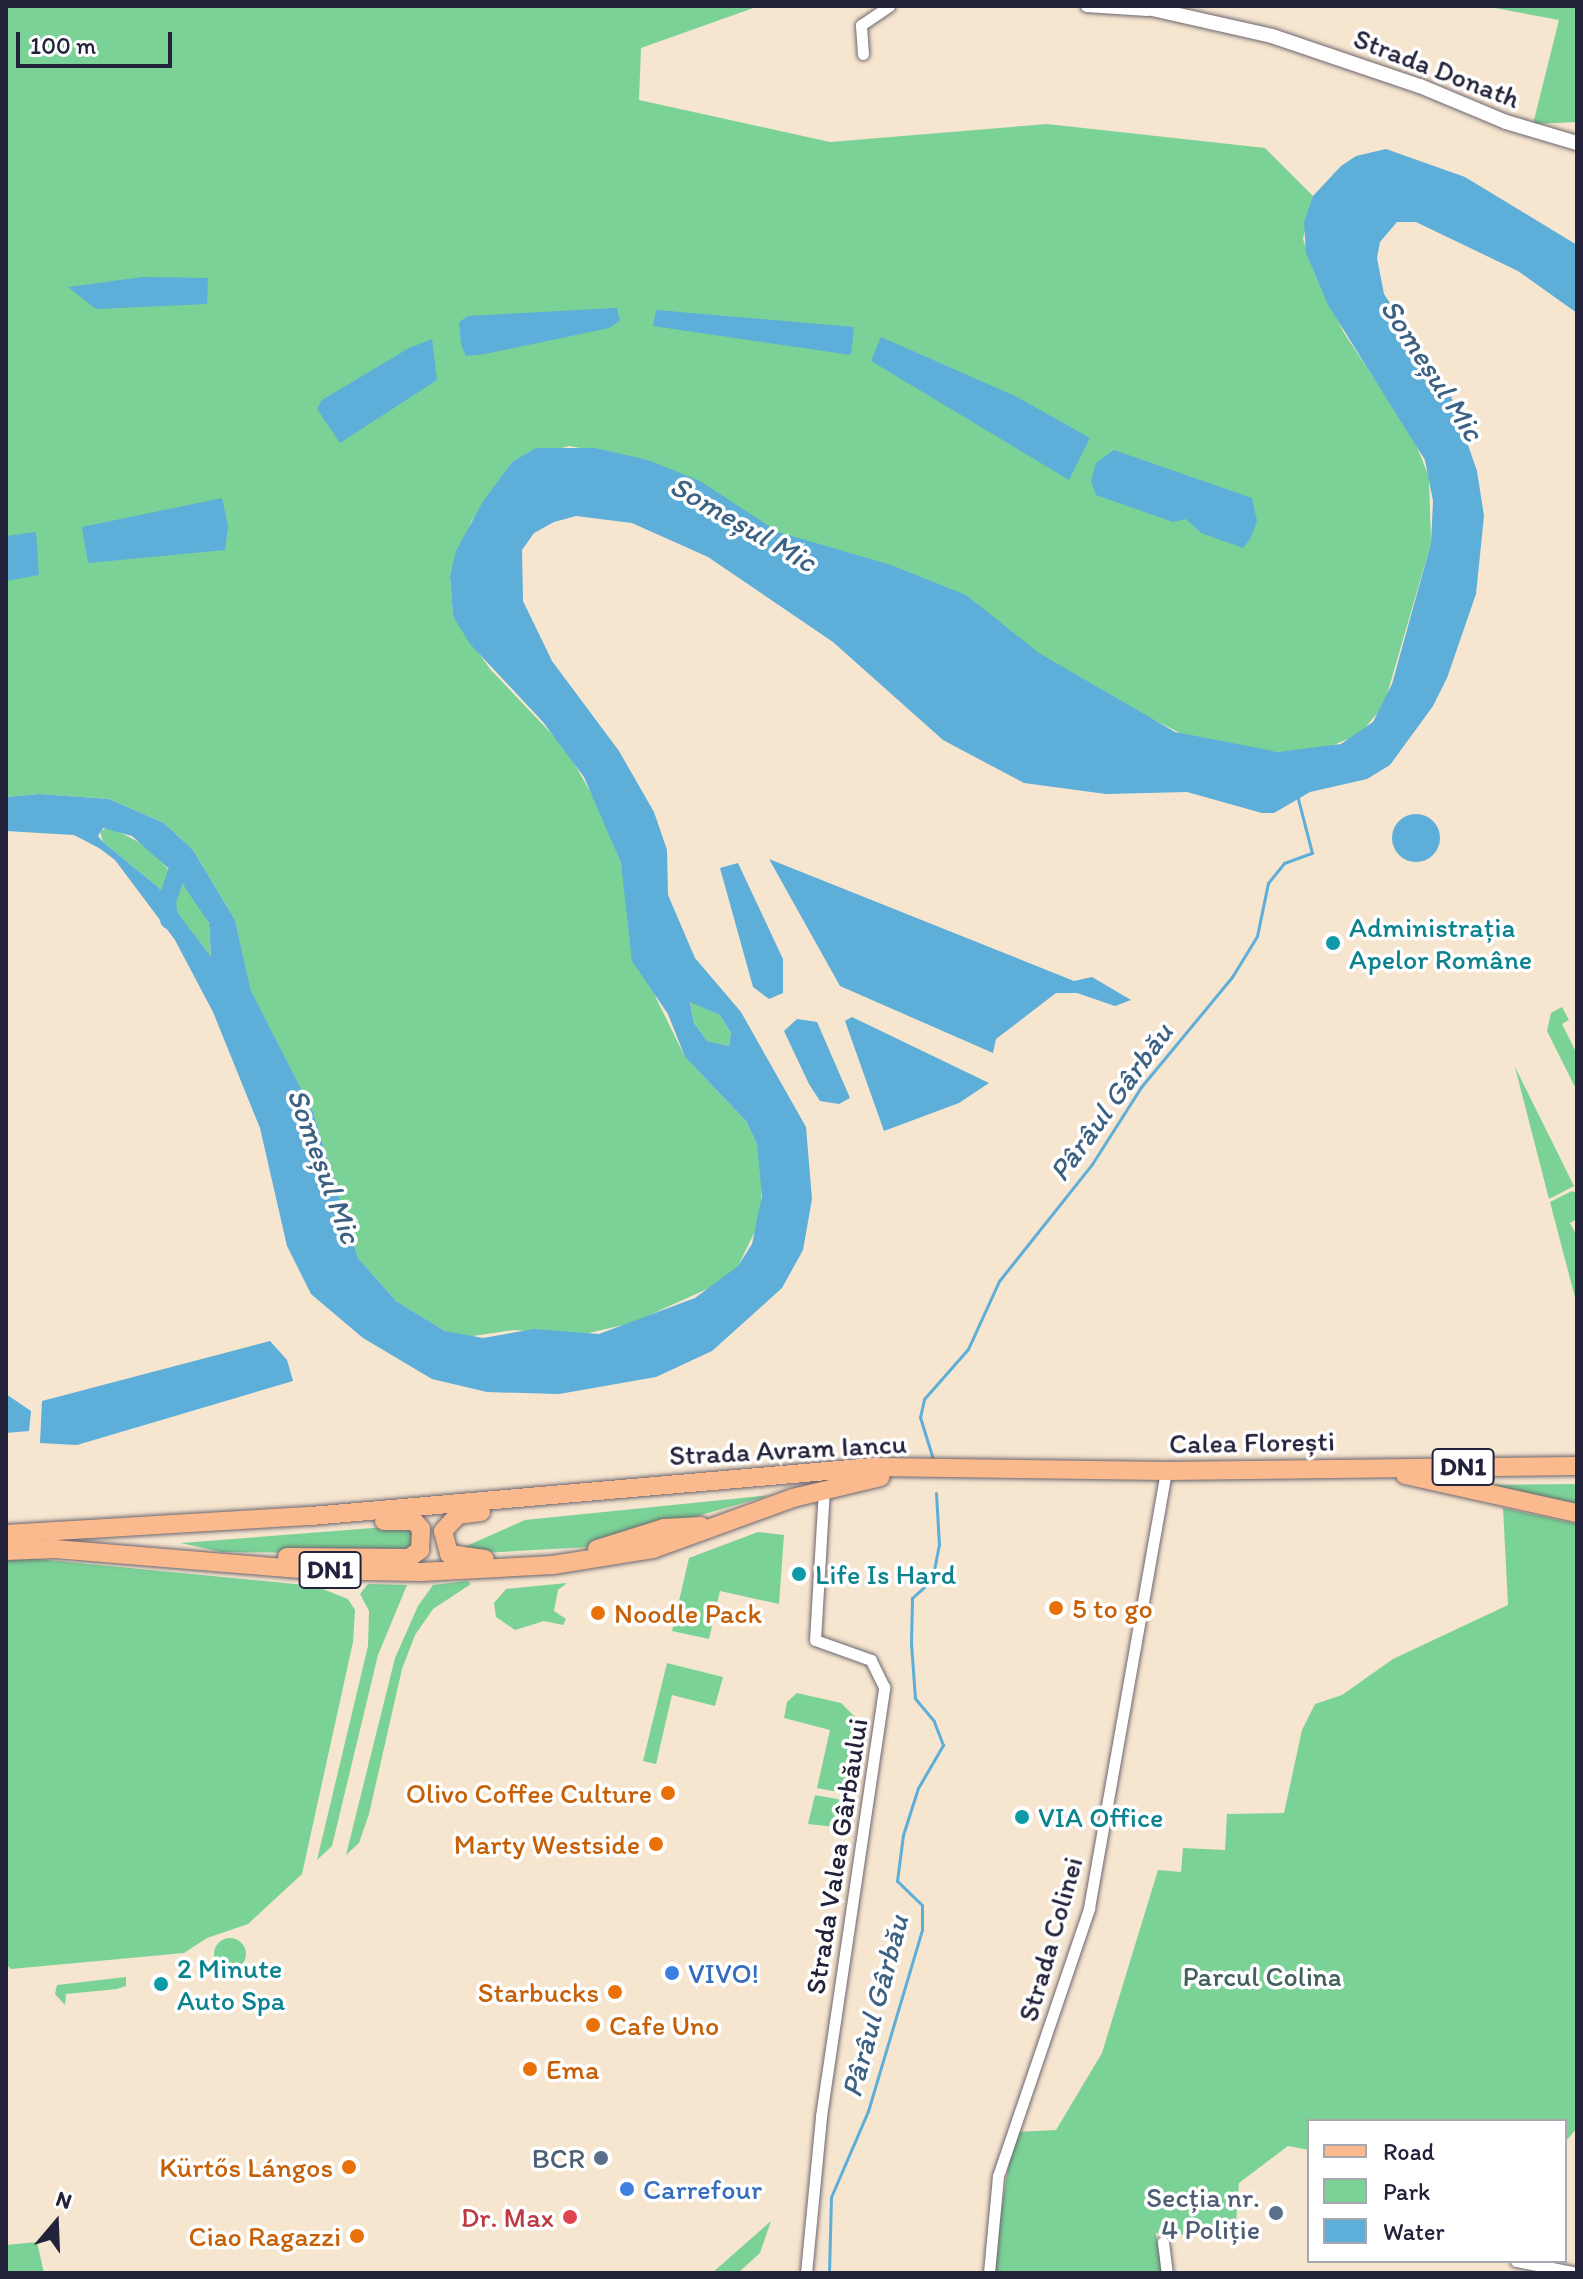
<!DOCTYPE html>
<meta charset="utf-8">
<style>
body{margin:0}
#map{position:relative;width:1583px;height:2279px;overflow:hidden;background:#f6e5cf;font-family:Itim,sans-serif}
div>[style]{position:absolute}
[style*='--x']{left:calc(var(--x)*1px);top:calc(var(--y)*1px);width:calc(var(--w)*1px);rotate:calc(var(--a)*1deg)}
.green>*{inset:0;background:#7bd297}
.round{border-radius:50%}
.water>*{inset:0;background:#5daed8}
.stream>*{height:3px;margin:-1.5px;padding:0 1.5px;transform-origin:1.5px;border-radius:1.5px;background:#5daed8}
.river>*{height:18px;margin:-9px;padding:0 9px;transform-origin:9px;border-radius:9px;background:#5daed8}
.roads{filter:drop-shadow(0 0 2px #6c666f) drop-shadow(0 0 2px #6c666f)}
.minor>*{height:11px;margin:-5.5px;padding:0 5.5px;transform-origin:5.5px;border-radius:5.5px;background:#fff}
.tertiary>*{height:14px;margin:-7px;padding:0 7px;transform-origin:7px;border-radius:7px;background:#fff}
.primary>*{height:18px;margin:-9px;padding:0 9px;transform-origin:9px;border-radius:9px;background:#fbba8d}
.dots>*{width:22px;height:22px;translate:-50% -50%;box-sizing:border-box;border:4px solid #fff;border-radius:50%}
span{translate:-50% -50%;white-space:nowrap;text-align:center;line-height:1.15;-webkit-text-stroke:7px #fff;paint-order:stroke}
.shield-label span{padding:2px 6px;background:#fff;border:2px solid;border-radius:6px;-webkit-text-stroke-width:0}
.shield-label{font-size:26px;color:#22223b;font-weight:700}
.street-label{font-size:28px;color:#22223b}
.culture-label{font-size:28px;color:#0d838f}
.left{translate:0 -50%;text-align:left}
.food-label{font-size:28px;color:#c56008}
.right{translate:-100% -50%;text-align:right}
.shop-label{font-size:28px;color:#366cbe}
.park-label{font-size:28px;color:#41605b}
.service-label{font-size:28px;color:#4e5e75}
.health-label{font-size:28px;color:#be3a42}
.water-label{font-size:30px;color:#3d6182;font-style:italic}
.frame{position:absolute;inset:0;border:8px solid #22223b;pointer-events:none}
.legend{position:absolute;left:1307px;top:2119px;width:260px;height:144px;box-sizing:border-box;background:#fff;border:2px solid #a7a7b1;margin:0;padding:10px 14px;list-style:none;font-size:24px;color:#22223b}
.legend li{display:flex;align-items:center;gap:16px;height:40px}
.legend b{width:40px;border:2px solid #a7a7b1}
.north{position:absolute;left:16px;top:2183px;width:80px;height:80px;-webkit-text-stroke:6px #fff;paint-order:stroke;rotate:19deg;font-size:22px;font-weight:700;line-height:32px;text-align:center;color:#22223b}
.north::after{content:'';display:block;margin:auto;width:28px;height:36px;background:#22223b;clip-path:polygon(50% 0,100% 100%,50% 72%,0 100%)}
.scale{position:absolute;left:16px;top:32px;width:156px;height:36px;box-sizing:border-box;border:4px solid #22223b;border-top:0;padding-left:10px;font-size:24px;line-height:28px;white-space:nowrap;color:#22223b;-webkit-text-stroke:6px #fff;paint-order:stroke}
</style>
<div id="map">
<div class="green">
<i style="clip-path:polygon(6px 6px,759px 6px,641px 48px,639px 100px,830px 142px,1047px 124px,1265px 148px,1313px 196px,1303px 239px,1316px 277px,1344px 333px,1413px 437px,1429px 477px,1431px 543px,1384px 705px,1360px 734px,1324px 749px,1278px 752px,1194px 740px,778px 532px,648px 460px,569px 446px,512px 462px,471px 522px,450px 576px,453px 616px,490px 669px,566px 749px,600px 809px,621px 863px,656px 998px,685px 1057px,746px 1121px,757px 1144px,763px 1169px,760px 1221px,738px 1266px,718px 1284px,632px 1323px,580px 1335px,514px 1330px,466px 1337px,445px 1331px,396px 1301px,358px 1258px,313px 1112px,251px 992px,235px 920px,193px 850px,164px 823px,109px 799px,39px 794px,6px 797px)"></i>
<i style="clip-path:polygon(1484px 6px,1577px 6px,1577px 122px,1533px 124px,1559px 20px)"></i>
<i style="clip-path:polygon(110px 827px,146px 846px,194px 897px,209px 924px,211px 958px,158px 887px,103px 842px,100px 831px)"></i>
<i style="clip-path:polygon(690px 1001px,720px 1015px,731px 1033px,729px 1046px,707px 1041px,694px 1023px)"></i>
<i style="clip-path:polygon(1562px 1007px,1569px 1020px,1562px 1024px,1577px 1054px,1577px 1091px,1547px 1031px,1551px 1013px)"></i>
<i style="clip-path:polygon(1515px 1067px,1574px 1186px,1549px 1199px)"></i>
<i style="clip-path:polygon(1572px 1191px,1577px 1193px,1577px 1219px,1570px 1223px,1577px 1236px,1577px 1305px,1550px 1202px)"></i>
<i style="clip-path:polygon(1577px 1484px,1577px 1508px,1477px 1485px)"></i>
<i style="clip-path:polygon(771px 1495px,589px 1547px,463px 1554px,464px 1547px,525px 1520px)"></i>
<i style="clip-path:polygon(1503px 1508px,1577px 1524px,1577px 2128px,1565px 2142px,1565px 2121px,1309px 2121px,1309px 2150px,1288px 2146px,1239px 2183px,1235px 2238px,1156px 2233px,1163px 2273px,991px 2273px,1014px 2132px,1056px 2130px,1102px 2053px,1158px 1870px,1181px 1872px,1183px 1848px,1225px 1850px,1227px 1814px,1284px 1813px,1302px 1730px,1315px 1704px,1342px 1695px,1393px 1659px,1508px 1605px)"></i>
<i style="clip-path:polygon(399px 1526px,411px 1528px,417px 1539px,406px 1554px,221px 1552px,181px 1543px)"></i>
<i style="clip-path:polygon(758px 1532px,784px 1535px,779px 1604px,720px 1591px,709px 1639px,672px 1631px,689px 1558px)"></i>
<i style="clip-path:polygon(26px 1558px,315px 1586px,348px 1599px,355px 1610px,353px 1642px,302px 1874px,248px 1924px,207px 1938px,184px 1953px,11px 1969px,6px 1964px,6px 1560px)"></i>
<i style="clip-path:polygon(467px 1581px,471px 1584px,433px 1609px,415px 1635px,402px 1669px,369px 1814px,359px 1843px,346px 1855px,395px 1658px,418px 1606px,433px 1585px)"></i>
<i style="clip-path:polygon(567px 1583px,558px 1590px,554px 1611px,566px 1619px,563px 1625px,544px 1621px,515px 1630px,496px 1617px,494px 1603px,506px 1589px)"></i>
<i style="clip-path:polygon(368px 1584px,407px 1585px,378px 1655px,332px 1846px,317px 1860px,368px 1646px,369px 1611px,360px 1594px)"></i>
<i style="clip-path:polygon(667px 1663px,723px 1677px,715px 1706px,672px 1695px,656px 1764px,643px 1761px)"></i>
<i style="clip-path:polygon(797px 1693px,841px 1703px,858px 1720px,843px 1793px,817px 1788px,830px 1730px,784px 1718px,787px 1702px)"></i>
<i style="clip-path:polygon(815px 1795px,842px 1800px,835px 1827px,808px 1824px)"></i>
<i class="round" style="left:214px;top:1938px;width:32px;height:32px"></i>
<i style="clip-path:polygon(126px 1977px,126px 1986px,117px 1989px,66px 1994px,65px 2005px,55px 1994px,57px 1985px)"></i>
<i style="clip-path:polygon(771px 2221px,760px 2253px,738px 2273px,712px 2273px)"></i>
<i style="clip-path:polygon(37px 2242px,44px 2273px,6px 2273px,6px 2245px)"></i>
</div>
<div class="water">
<i style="clip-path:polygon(evenodd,1386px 149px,1465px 177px,1577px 245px,1577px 313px,1518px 271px,1416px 222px,1397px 222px,1380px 242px,1377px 258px,1384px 294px,1451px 396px,1477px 471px,1484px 516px,1476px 594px,1447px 678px,1433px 706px,1390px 765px,1367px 779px,1310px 792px,1274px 813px,1262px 813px,1187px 792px,1106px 794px,1024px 783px,943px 740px,833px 642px,708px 557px,632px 523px,576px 516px,554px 522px,534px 533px,522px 550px,523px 601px,552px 661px,619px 751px,654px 812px,667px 850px,668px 895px,695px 958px,741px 1012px,806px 1127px,812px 1199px,803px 1250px,782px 1288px,712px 1351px,656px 1377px,559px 1394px,487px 1392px,432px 1379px,363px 1338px,311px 1294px,287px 1246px,260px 1128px,213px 1012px,175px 940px,115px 860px,99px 848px,74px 835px,6px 831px,6px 797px,39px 794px,109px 799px,164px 823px,193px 850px,235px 920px,251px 991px,313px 1112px,358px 1258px,396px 1301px,445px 1331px,483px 1338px,534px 1329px,599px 1334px,695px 1298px,738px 1266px,752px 1244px,762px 1196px,757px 1144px,746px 1121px,685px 1057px,668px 1014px,632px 961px,621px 863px,584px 777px,543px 722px,470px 644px,453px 616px,450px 576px,456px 551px,482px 503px,512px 462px,536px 448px,595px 448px,648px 460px,700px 481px,778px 532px,891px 565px,966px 595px,1039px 653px,1175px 732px,1278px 752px,1341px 744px,1373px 722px,1392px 684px,1431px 543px,1433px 501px,1425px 460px,1328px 305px,1306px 253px,1304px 222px,1313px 196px,1341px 166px,1356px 156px,1386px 149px,103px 828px,132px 836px,177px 876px,209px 923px,211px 957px,158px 887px,103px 842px,98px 836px,103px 828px,1386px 149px,690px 1002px,720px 1015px,731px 1033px,729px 1046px,707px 1041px,694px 1023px,690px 1002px)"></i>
<i style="clip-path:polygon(143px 277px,208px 278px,207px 304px,96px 309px,68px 287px)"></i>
<i style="clip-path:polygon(617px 308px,620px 321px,609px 328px,485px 354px,466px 356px,461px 345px,459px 322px,468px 316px)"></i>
<i style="clip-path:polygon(656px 310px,854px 327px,851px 355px,653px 326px)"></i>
<i style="clip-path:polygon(881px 337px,1015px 396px,1090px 438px,1069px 480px,871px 361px)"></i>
<i style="clip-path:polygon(432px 339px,437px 380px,340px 443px,317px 409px,322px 400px,409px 348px)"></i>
<i style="clip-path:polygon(1114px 450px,1252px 498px,1257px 521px,1250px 539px,1243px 548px,1232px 544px,1201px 533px,1186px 519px,1173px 522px,1096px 495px,1091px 481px,1096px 463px)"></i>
<i style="clip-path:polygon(222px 498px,228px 526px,225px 550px,88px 563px,82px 527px)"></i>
<i style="clip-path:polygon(36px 532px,39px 575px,6px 581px,6px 536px)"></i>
<i class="round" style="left:1392px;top:814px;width:48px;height:48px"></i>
<i style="clip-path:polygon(769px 859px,1074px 981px,1092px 977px,1131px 1000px,1115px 1006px,1077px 993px,1056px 993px,996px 1039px,993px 1053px,840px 986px)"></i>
<i style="clip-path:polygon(738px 863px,783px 959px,783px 993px,769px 999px,753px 987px,720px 868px)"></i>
<i style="clip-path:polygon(852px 1017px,989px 1083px,959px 1103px,884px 1131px,845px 1021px)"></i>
<i style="clip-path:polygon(797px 1019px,817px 1022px,850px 1098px,839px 1104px,820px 1101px,809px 1084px,784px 1031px)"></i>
<i style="clip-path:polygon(270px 1341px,287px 1360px,293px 1381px,77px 1445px,40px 1443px,42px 1401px)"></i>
<i style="clip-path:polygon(6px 1394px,31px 1411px,29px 1431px,6px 1433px)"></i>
</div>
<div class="stream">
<i style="--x:933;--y:1459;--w:44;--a:-107.2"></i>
<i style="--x:920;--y:1417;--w:18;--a:-77"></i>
<i style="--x:924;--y:1399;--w:67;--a:-48.7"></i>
<i style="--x:968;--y:1349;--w:75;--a:-65.5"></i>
<i style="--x:999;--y:1281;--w:149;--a:-51.5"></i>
<i style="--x:1092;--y:1164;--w:91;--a:-57.5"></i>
<i style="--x:1141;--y:1087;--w:143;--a:-50.4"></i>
<i style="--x:1232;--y:977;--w:48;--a:-58.6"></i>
<i style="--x:1257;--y:936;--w:54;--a:-78.3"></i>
<i style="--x:1268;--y:883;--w:26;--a:-51"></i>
<i style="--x:1284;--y:863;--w:30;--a:-20"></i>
<i style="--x:1312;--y:853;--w:60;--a:-104.5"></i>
<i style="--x:829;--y:2273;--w:76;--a:-88.5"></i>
<i style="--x:831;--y:2197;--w:94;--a:-66.7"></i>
<i style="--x:868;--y:2111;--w:189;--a:-73.4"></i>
<i style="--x:922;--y:1930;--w:25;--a:-90"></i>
<i style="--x:922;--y:1905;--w:35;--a:-136"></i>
<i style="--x:897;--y:1881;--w:46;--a:-82.6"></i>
<i style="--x:903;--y:1835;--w:49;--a:-72.3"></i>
<i style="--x:918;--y:1788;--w:50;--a:-59.8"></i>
<i style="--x:943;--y:1745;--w:26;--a:-111"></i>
<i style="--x:934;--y:1721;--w:30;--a:-130"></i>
<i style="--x:915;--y:1698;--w:55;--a:-94.2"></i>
<i style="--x:911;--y:1643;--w:45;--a:-88.7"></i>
<i style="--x:912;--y:1598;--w:27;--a:-42"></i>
<i style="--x:932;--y:1580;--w:36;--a:-79"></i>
<i style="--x:939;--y:1545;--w:52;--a:-93.3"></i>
</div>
<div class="river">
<i style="--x:169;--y:920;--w:19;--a:-96"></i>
<i style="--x:167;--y:901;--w:36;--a:-71"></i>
</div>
<div class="roads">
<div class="minor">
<i style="--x:1086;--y:6;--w:61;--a:3.8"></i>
<i style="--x:863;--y:54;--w:29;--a:-94"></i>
<i style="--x:861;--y:25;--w:34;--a:-34"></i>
<i style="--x:1163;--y:2242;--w:31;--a:83"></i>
<i style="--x:1516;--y:2261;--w:62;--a:11.1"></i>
<i style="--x:806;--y:2273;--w:158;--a:-84.5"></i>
<i style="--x:821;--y:2116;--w:434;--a:-81.6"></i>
<i style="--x:884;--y:1687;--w:30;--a:-116"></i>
<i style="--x:871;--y:1660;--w:59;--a:-160.3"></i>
<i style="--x:815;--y:1640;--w:152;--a:-86.6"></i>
<i style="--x:989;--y:2273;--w:97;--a:-84.7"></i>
<i style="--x:998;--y:2176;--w:283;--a:-71.2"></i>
<i style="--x:1089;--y:1908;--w:444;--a:-80"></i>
</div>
<div class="tertiary">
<i style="--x:1139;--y:6;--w:136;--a:12.7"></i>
<i style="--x:1272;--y:36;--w:156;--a:18.7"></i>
<i style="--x:1420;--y:86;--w:93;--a:22.7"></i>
<i style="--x:1506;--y:122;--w:74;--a:16.5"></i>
</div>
<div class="primary">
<i style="--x:1405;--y:1475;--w:176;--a:12.5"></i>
<i style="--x:481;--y:1512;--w:23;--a:173"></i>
<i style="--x:458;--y:1515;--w:22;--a:133"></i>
<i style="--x:443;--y:1531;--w:24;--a:75"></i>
<i style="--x:449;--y:1554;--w:36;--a:8"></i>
<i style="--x:6;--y:1534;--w:306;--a:-3.4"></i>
<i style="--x:311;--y:1516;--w:564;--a:-4.98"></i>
<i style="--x:873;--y:1467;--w:293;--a:0.8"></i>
<i style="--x:1166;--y:1471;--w:411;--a:-0.7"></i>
<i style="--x:597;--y:1549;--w:70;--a:-17.4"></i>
<i style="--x:664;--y:1528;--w:37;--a:-3"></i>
<i style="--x:6;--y:1551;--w:49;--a:-2.3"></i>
<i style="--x:55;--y:1549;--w:258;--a:4.7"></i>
<i style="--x:312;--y:1570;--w:109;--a:1.1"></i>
<i style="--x:421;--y:1572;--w:132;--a:-3"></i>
<i style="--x:553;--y:1565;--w:101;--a:-9.1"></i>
<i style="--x:653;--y:1549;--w:149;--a:-20"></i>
<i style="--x:793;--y:1498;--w:90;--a:-13.4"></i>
<i style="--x:287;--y:1557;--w:122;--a:0.5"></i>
<i style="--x:409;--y:1558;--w:14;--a:-36"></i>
<i style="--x:420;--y:1550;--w:21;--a:-87"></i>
<i style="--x:421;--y:1529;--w:11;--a:-131"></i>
<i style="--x:414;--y:1521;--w:30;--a:180"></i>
</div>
</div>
<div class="dots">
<i style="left:1333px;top:943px;background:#0f9aa8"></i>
<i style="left:799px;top:1574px;background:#0f9aa8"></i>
<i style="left:1056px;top:1608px;background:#e8710a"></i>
<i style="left:598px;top:1613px;background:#e8710a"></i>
<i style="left:668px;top:1793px;background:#e8710a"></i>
<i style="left:1022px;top:1817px;background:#0f9aa8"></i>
<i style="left:656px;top:1844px;background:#e8710a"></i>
<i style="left:672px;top:1973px;background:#3f7fe0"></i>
<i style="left:161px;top:1984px;background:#0f9aa8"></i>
<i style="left:615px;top:1992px;background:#e8710a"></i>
<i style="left:593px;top:2025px;background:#e8710a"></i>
<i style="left:530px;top:2069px;background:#e8710a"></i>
<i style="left:601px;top:2158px;background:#5c6f8a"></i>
<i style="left:349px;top:2167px;background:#e8710a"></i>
<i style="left:627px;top:2189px;background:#3f7fe0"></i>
<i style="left:1276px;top:2213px;background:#5c6f8a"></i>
<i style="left:570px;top:2217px;background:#e0444e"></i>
<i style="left:357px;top:2236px;background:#e8710a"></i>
</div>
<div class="shield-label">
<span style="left:1463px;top:1467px">DN1</span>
<span style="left:330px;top:1570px">DN1</span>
</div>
<div class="street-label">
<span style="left:1437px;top:68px;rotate:21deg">Strada Donath</span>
<span style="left:1252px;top:1442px;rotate:-1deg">Calea Florești</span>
<span style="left:788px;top:1449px;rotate:-3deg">Strada Avram Iancu</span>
<span style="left:836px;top:1856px;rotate:-81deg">Strada Valea Gârbăului</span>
<span style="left:1050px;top:1939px;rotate:-74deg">Strada Colinei</span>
</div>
<div class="culture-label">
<span class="left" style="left:1349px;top:943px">Administrația<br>Apelor Române</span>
<span class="left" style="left:815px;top:1574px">Life Is Hard</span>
<span class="left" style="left:1038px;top:1817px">VIA Office</span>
<span class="left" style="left:177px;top:1984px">2 Minute<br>Auto Spa</span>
</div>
<div class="food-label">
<span class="left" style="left:1072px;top:1608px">5 to go</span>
<span class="left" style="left:614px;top:1613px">Noodle Pack</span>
<span class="right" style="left:652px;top:1793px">Olivo Coffee Culture</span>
<span class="right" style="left:640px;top:1844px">Marty Westside</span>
<span class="right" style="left:599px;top:1992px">Starbucks</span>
<span class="left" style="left:609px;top:2025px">Cafe Uno</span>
<span class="left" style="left:546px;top:2069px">Ema</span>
<span class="right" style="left:333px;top:2167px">Kürtős Lángos</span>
<span class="right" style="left:341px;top:2236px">Ciao Ragazzi</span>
</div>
<div class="shop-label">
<span class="left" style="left:688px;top:1973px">VIVO!</span>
<span class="left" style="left:643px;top:2189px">Carrefour</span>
</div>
<div class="park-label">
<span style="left:1262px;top:1976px">Parcul Colina</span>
</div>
<div class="service-label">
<span class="right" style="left:585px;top:2158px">BCR</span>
<span class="right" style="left:1260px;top:2213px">Secția nr.<br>4 Poliție</span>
</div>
<div class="health-label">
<span class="right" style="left:554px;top:2217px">Dr. Max</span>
</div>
<div class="water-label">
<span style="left:1432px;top:370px;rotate:57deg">Someșul Mic</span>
<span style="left:743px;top:524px;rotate:30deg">Someșul Mic</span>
<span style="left:1111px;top:1102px;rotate:-54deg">Pârâul Gârbău</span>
<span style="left:324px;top:1166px;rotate:70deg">Someșul Mic</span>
<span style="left:875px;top:2006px;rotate:-75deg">Pârâul Gârbău</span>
</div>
<div class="frame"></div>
<ul class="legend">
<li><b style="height:10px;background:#fbba8d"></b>Road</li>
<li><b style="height:22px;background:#7bd297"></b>Park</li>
<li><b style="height:22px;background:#5daed8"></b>Water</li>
</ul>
<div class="north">N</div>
<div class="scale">100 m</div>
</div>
